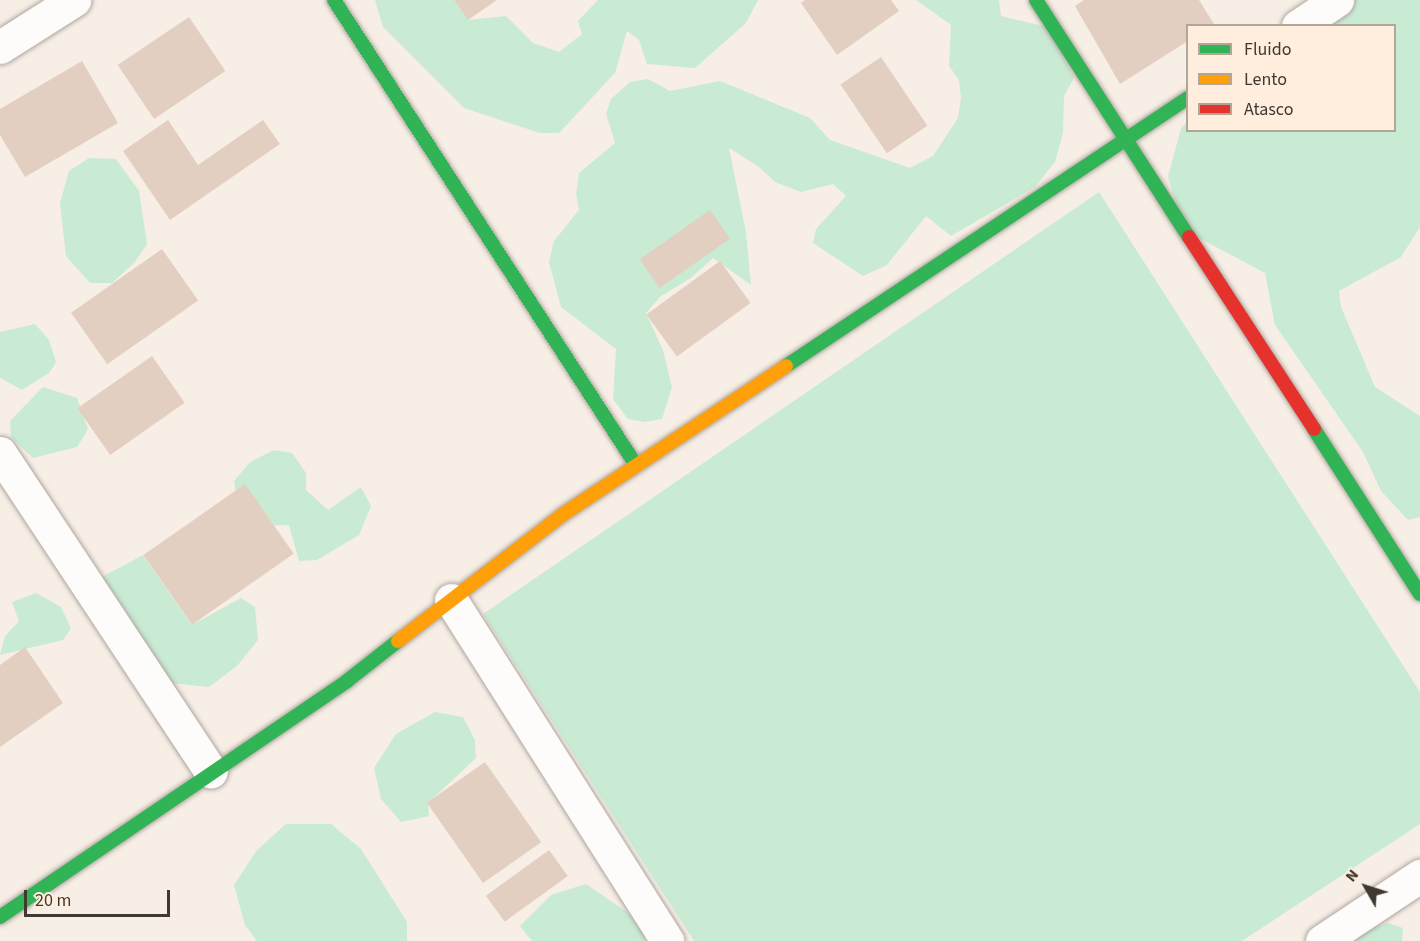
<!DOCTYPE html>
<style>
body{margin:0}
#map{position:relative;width:1420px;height:941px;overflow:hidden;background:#f7eee5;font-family:"Source Sans 3",sans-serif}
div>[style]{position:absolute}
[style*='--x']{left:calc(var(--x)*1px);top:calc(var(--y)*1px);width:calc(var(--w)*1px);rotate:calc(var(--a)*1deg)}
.green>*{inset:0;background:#c9ebd4}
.building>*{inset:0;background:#e3cfc2;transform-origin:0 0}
.roads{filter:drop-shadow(0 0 2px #aea6a0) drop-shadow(0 0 2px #aea6a0)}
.street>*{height:33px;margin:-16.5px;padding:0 16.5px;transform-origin:16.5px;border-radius:16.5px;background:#fefcfb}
.fast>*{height:14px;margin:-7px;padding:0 7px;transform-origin:7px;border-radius:7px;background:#30b455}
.slow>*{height:14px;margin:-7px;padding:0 7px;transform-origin:7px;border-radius:7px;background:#ff9f0a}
.jam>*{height:14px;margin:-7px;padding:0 7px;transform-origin:7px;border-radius:7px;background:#e5322d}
span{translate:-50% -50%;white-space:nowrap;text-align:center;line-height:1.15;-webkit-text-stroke:6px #fed;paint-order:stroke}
.legend{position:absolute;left:1186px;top:24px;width:210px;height:108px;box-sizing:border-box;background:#fed;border:2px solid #b2a699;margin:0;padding:8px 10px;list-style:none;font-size:18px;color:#3f3932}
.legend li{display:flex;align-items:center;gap:12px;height:30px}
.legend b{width:30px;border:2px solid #b2a699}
.north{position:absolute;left:1336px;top:857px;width:60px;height:60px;-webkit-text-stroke:4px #fed;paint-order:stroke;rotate:309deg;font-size:16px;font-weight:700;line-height:24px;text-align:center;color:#3f3932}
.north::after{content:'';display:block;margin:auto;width:21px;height:27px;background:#3f3932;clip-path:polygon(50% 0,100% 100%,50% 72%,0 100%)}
.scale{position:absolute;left:24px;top:890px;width:146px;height:27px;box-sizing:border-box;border:3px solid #3f3932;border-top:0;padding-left:8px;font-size:18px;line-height:21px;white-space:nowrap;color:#3f3932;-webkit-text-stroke:4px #fed;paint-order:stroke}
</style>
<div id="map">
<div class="green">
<i style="clip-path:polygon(375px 0,454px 0,468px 20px,506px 16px,533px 43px,559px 52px,582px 34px,578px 21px,598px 0,758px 0,746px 23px,695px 68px,647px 64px,639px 40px,627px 31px,615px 73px,559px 133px,540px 133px,464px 108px,383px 27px)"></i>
<i style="clip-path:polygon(916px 0,999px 0,1001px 16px,1047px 27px,1074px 78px,1064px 96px,1063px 133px,1055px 162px,1035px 187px,951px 236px,926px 216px,887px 265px,863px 276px,813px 243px,816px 229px,846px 196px,833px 184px,801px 192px,775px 182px,759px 167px,729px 148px,746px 232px,751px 285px,713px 258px,691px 278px,661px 296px,646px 313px,663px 350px,672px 387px,662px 419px,644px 422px,628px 419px,613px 399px,616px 349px,561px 307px,549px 262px,554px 241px,579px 210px,576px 194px,579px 173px,615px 143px,606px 114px,611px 99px,630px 82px,648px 79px,670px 91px,720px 81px,810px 118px,830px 140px,910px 168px,933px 156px,958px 118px,961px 98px,959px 80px,949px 66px,951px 25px)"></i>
<i style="clip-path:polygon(1328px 0,1420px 0,1420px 227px,1401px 257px,1339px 291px,1341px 307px,1375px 387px,1420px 416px,1420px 517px,1408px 520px,1381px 491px,1363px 452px,1275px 325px,1265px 273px,1184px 230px,1168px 177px,1181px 128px,1187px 122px,1188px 130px,1394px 130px,1394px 26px,1298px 25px)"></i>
<i style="clip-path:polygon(89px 158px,116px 159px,139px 191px,147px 244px,135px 262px,112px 283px,90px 283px,66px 256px,60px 203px,69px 171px)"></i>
<i style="clip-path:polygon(1099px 192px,1420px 692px,1420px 824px,1242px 941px,694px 941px,483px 614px)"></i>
<i style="clip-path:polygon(35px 324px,49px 340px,56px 362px,50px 372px,22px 390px,0 378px,0 332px)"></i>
<i style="clip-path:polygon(43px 387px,77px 398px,88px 429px,77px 447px,33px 458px,11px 437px,10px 421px)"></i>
<i style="clip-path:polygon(274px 450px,292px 453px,306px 473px,306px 490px,328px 510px,361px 487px,371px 506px,359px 535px,317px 560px,299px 561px,289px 525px,253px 526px,239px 512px,234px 481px,250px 462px)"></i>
<i style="clip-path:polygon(143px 555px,192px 625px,241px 598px,255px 607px,258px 640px,237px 666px,209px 687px,159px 682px,127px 613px,102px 577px)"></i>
<i style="clip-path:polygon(36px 593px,61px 607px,71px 628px,63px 640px,0 655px,5px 636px,19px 621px,12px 602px)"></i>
<i style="clip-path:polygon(435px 712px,463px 717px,475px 740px,476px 758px,428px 803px,429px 816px,401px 822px,381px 799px,374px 768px,396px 734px)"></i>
<i style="clip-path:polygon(286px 824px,331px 824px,361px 849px,407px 922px,407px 941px,257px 941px,245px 925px,234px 885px,257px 850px)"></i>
<i style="clip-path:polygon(586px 884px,627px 912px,647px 933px,644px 941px,532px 941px,520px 926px,551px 895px)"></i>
<i style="clip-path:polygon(1388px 923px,1403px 928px,1402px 941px,1356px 941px,1362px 931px)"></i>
</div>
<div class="building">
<i style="clip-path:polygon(454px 0,497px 0,468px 20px)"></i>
<i style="clip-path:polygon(805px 0,891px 0,899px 11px,837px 55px,801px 3px)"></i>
<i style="clip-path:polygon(1084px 0,1199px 0,1214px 24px,1188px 26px,1188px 41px,1120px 84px,1075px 6px)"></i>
<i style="left:189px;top:17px;width:65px;height:86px;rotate:56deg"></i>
<i style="left:881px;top:57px;width:83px;height:49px;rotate:56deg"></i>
<i style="clip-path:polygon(82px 61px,118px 123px,25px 177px,0 135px,0 109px)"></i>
<i style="clip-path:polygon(168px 120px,198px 165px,263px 120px,280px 144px,170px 220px,123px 151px)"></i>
<i style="left:710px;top:210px;width:35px;height:86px;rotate:55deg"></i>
<i style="left:162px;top:249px;width:63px;height:111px;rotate:55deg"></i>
<i style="left:720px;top:261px;width:52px;height:91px;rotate:54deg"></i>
<i style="left:152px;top:356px;width:57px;height:91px;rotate:55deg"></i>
<i style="left:245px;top:484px;width:85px;height:124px;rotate:55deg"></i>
<i style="clip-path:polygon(25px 647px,63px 703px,0 747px,0 665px)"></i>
<i style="left:485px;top:762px;width:98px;height:71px;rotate:55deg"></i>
<i style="left:549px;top:850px;width:32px;height:78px;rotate:54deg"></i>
</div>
<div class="roads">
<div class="street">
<i style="--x:1298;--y:26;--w:47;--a:-33.7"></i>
<i style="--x:0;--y:47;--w:88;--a:-32.4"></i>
<i style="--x:0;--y:453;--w:382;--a:56.5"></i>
<i style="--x:451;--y:600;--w:404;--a:57.6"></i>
<i style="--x:1322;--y:941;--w:118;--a:-33.6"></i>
</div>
<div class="fast">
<i style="--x:334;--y:0;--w:554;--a:57"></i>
<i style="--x:1036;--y:0;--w:282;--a:57.2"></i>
<i style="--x:786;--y:366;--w:483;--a:-33.7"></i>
<i style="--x:1314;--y:429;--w:196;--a:57.3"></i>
<i style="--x:0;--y:917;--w:420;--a:-34.2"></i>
<i style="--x:347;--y:681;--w:65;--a:-38.1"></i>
</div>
<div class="slow">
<i style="--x:398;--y:641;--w:207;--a:-37.5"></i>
<i style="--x:562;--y:515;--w:269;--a:-33.6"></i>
</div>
<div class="jam">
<i style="--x:1189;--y:237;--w:229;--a:56.9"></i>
</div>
</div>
<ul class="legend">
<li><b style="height:8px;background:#30b455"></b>Fluido</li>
<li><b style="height:8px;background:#ff9f0a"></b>Lento</li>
<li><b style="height:8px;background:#e5322d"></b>Atasco</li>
</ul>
<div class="north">N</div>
<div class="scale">20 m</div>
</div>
